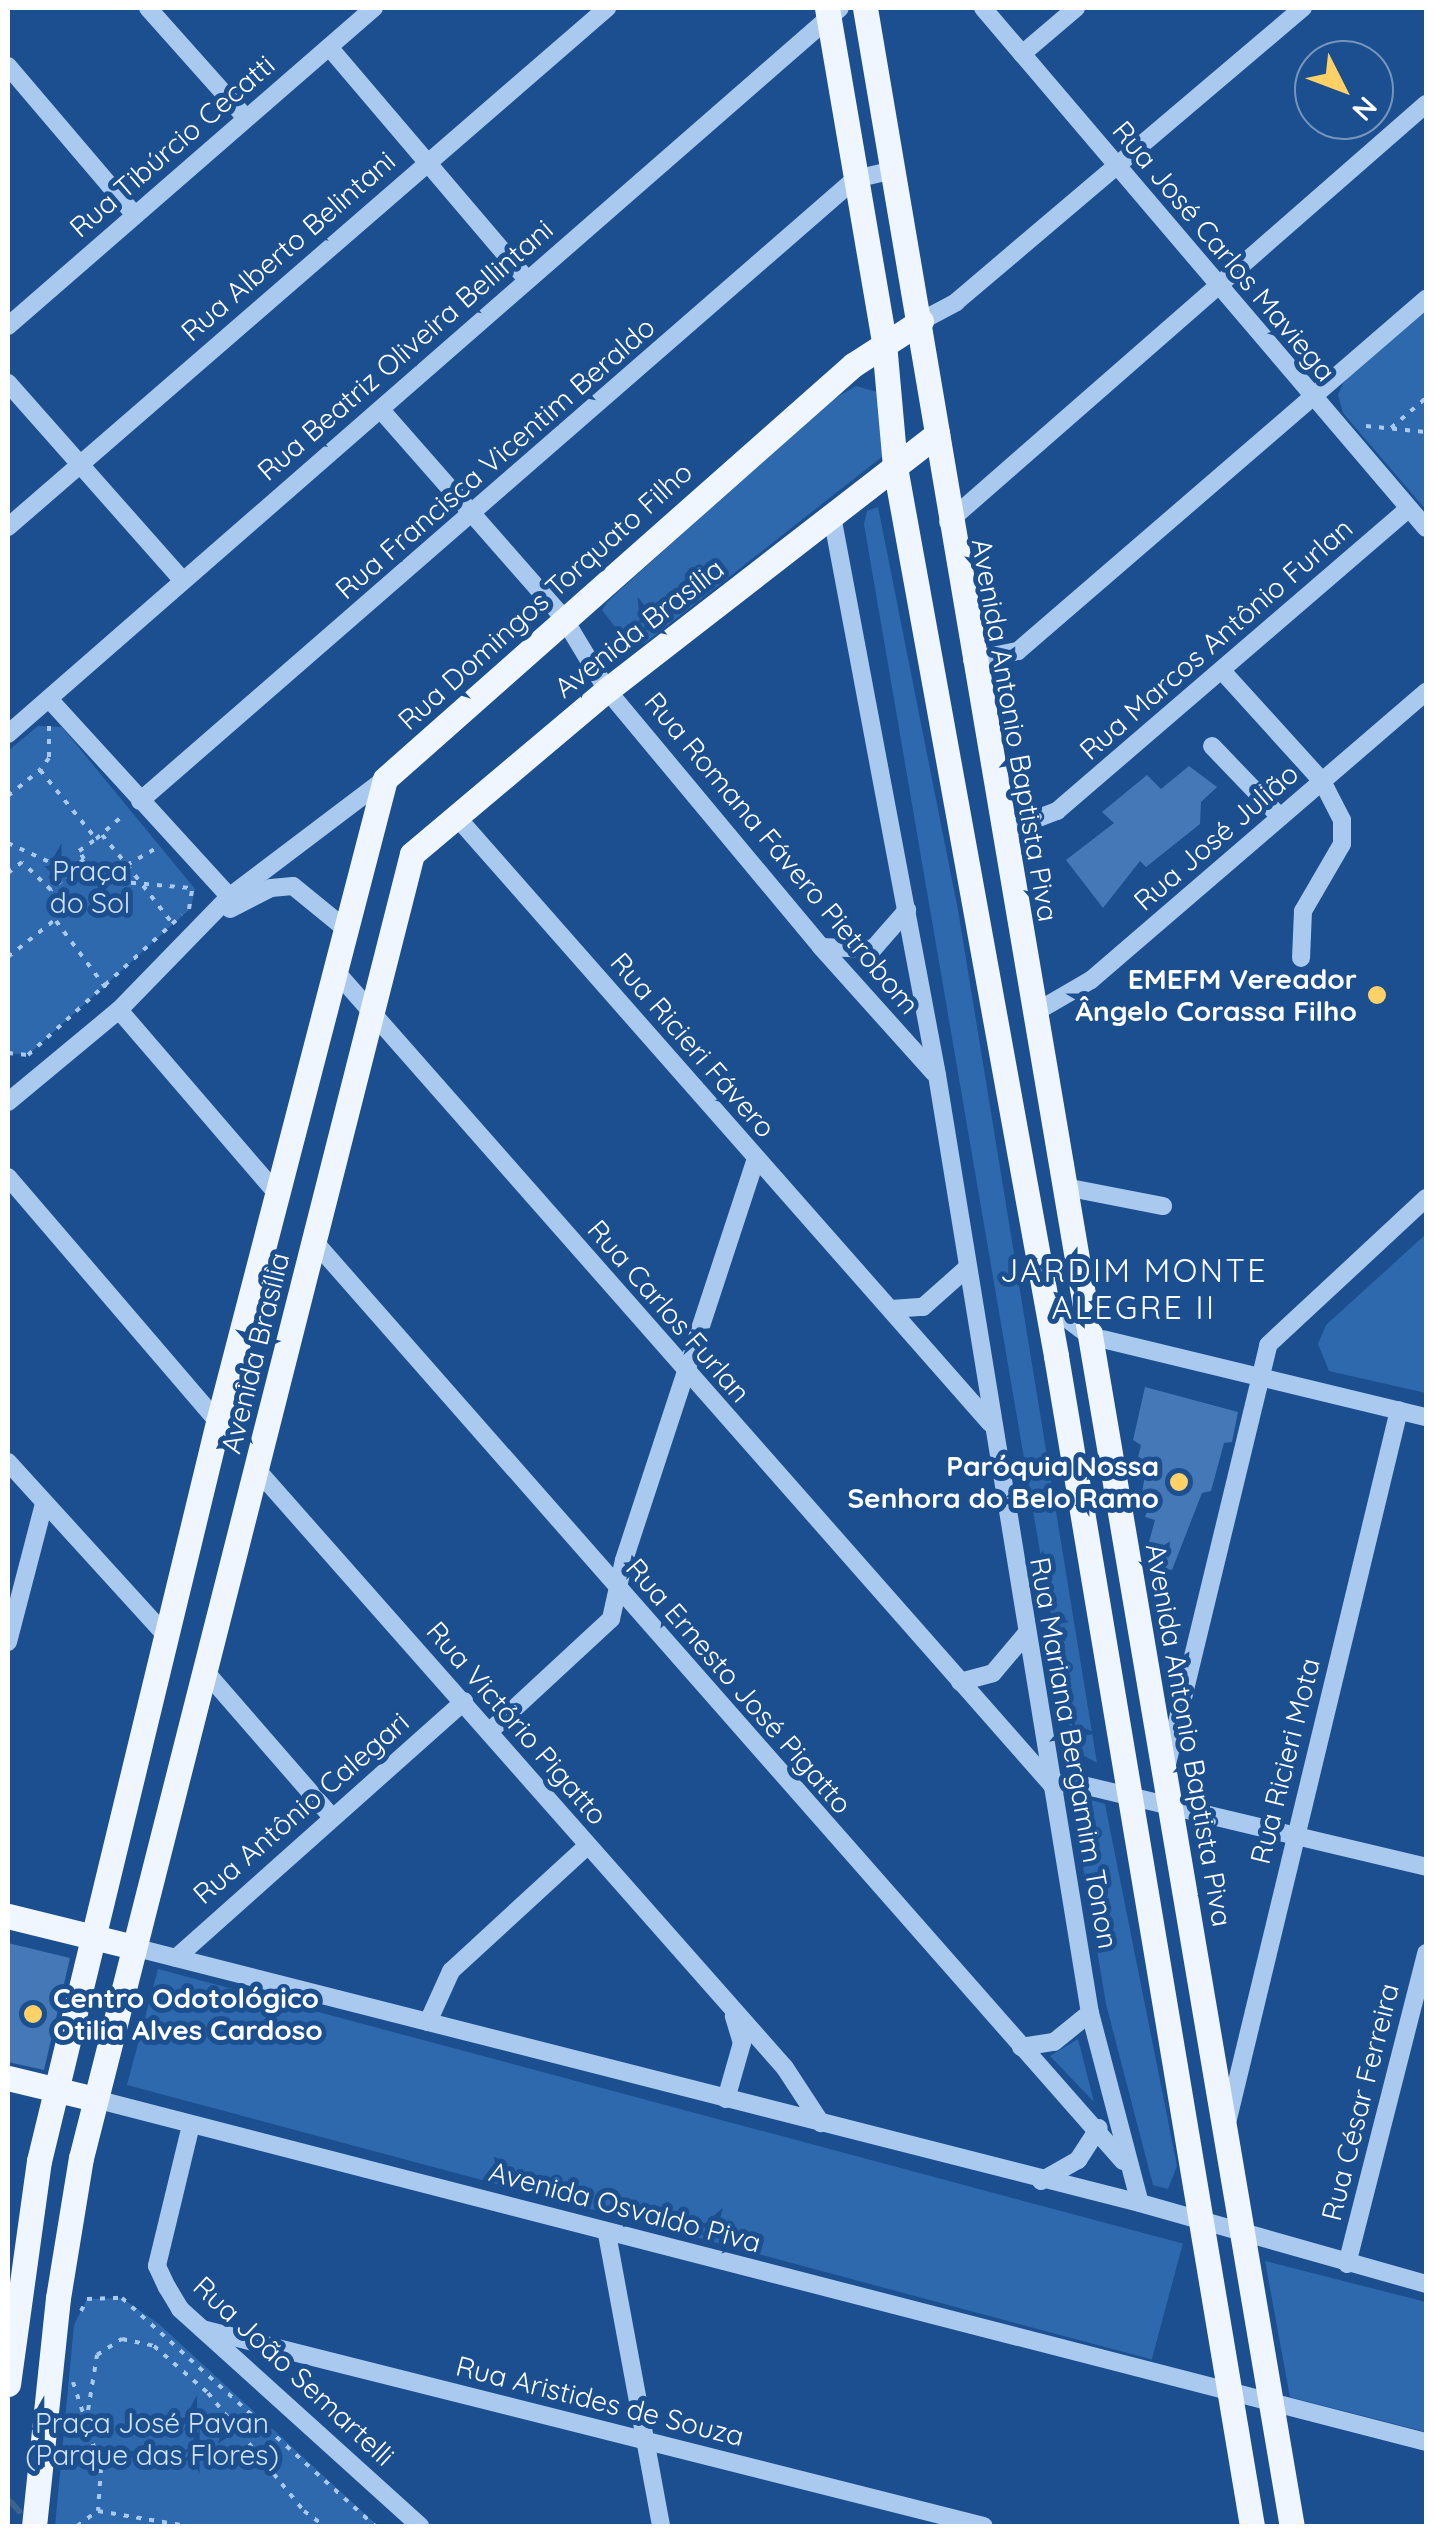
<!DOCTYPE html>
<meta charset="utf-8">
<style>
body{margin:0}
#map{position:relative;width:1434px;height:2534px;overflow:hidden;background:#1b4f8f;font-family:Quicksand,sans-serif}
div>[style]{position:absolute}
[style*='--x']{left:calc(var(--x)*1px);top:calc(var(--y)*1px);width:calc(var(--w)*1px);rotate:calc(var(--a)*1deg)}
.green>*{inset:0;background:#2e69ad;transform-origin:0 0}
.stream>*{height:6px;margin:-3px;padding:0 3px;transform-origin:3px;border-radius:3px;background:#3c6290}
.building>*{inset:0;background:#4478b7}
.path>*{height:4px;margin-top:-2px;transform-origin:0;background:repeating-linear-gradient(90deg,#a9c9ee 0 5px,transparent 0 13px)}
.minor>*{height:18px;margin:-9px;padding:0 9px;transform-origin:9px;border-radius:9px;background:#a9c9ee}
.major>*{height:25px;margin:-12.5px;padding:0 12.5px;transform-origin:12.5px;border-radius:12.5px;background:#f0f6ff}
.dots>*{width:28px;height:28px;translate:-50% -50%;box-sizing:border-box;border:5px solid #1b4f8f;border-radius:50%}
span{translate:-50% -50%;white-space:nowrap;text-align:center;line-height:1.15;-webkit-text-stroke:10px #1b4f8f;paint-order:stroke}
.street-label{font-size:28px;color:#fff}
.park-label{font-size:28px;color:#cfe3fa}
.poi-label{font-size:28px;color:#fff;font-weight:700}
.right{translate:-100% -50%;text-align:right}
.left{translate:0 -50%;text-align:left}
.quarter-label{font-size:32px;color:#fff;letter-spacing:2.5px}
.frame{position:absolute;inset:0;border:10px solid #fff;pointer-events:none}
.north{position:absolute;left:1294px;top:40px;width:100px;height:100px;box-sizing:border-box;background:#1b4f8f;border:2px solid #7695bc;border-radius:50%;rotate:132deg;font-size:28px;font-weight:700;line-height:40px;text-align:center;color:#fff}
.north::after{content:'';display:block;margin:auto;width:35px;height:45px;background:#ffd166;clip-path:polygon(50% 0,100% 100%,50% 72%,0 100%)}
</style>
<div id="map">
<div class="green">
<i style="clip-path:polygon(1426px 307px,1426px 510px,1343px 413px,1338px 395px,1344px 381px)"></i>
<i style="clip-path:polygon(856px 386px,881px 393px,883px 456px,645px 643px,628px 644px,602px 610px,608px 601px,825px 404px)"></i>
<i style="clip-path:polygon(878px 507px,958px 910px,1097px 1763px,1074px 1750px,864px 524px,867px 511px)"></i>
<i style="clip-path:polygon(38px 726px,62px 727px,195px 889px,191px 908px,28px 1055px,8px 1053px,8px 751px)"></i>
<i style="clip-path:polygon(1426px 1234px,1426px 1393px,1329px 1371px,1318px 1344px,1326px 1325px)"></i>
<i style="clip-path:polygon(1071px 1794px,1105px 1804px,1177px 2166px,1168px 2189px,1153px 2185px,1106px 2004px)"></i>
<i style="left:158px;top:1969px;width:1061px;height:120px;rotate:15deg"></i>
<i style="clip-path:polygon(1078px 2039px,1094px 2102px,1050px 2056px)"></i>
<i style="clip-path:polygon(1265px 2261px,1426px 2302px,1426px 2432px,1290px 2397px)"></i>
<i style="clip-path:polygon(122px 2298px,159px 2324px,378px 2526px,55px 2526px,74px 2325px,87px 2299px)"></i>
</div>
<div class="stream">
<i style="--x:11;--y:2502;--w:12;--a:48"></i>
</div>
<div class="building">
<i style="clip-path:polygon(1189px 766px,1217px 787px,1201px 802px,1200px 824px,1146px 867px,1140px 861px,1103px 908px,1066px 860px,1114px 823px,1102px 812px,1147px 775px,1161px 789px)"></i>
<i style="clip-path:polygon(1145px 1387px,1238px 1412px,1232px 1442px,1224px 1443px,1211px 1491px,1202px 1493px,1172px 1570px,1151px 1566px,1155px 1548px,1147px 1549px,1155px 1520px,1145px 1517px,1152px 1499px,1142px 1494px,1145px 1474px,1135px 1470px,1141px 1445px,1133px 1440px)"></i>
<i style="clip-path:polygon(8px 1943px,70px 1958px,44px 2070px,8px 2062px)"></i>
</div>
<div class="path">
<i style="--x:1366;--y:426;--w:60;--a:5.7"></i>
<i style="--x:1391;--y:428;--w:46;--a:-40.6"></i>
<i style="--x:49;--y:726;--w:32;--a:90"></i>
<i style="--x:49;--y:758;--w:15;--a:127"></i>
<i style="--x:40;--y:770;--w:89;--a:50.9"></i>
<i style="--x:96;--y:839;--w:38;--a:-41"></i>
<i style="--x:8;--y:796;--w:41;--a:-39.1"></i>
<i style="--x:102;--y:835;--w:39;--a:50"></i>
<i style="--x:127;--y:865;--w:36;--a:-30"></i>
<i style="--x:8;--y:843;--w:69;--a:24.7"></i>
<i style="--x:71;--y:872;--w:27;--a:138"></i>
<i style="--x:51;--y:890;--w:40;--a:-136"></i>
<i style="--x:22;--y:862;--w:18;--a:142"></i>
<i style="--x:127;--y:865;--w:75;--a:52.1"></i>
<i style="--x:71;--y:872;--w:18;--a:-45"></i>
<i style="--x:84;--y:859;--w:9;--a:-122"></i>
<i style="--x:79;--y:851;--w:21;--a:-35"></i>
<i style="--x:66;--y:877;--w:125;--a:5"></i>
<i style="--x:189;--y:909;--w:25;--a:-81"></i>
<i style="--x:56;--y:921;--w:84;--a:53.3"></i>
<i style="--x:8;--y:957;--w:69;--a:-38.5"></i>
<i style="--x:62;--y:914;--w:26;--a:-115"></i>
<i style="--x:8;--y:1053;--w:20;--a:6"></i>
<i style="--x:28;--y:1055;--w:208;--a:-42.3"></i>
<i style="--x:81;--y:2311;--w:13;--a:-63"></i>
<i style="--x:87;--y:2299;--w:35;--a:-2"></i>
<i style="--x:122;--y:2298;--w:341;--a:42"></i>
<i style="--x:73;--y:2382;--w:90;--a:72"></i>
<i style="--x:101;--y:2468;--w:43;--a:94"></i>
<i style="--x:98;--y:2511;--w:90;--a:9.6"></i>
<i style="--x:86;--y:2423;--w:69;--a:-80.8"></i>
<i style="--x:97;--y:2355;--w:30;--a:-33"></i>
<i style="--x:122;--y:2339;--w:33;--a:12"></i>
<i style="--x:154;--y:2346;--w:72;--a:41"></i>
<i style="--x:208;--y:2393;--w:152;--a:50.9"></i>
<i style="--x:304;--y:2511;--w:26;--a:36"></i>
<i style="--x:77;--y:2526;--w:26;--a:-36"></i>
</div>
<div class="minor">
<i style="--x:148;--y:8;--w:147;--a:48.3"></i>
<i style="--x:983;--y:8;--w:683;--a:49.57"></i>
<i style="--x:329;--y:47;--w:306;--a:49.6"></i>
<i style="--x:1022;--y:54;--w:71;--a:-40.4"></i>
<i style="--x:8;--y:66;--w:194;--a:49.6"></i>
<i style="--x:921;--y:321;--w:40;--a:-28"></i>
<i style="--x:956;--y:302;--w:455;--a:-40.3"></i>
<i style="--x:8;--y:326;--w:485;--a:-41"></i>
<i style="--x:8;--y:383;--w:263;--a:48.5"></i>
<i style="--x:381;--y:410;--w:276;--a:48.7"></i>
<i style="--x:563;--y:617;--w:85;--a:58.9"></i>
<i style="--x:607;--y:690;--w:334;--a:50.2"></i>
<i style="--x:821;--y:947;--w:169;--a:48.1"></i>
<i style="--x:832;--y:516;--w:569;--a:79.36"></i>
<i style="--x:937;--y:1075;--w:950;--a:80.74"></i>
<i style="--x:1090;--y:2013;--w:196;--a:75.3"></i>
<i style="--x:948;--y:522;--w:635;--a:-41.17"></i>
<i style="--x:8;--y:527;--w:793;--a:-40.91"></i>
<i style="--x:972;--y:660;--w:47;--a:-11.1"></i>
<i style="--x:1018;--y:651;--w:539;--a:-40.79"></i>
<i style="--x:1224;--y:673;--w:146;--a:47.8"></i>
<i style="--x:1322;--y:781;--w:44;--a:62.9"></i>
<i style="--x:1342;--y:820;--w:24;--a:90"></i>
<i style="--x:1342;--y:844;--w:78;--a:120.2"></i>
<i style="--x:1303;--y:911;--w:47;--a:92.4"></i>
<i style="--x:49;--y:699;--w:279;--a:47.6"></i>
<i style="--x:8;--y:734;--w:1104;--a:-41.11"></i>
<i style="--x:1212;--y:746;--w:98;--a:46.2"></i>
<i style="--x:140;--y:801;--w:948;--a:-41.02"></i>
<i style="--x:855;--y:179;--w:39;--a:-13"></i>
<i style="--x:455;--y:815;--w:810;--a:48.65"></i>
<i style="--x:1002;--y:832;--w:59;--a:-20.9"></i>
<i style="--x:1057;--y:811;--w:464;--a:-40.7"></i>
<i style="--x:230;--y:909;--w:46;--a:-27.1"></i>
<i style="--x:271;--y:888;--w:22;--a:-5"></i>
<i style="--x:293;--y:886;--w:70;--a:39.2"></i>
<i style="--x:821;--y:947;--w:52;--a:2.2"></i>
<i style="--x:873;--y:949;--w:52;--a:-48.9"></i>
<i style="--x:338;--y:974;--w:1081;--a:48.64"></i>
<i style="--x:1052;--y:1785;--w:18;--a:-9"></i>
<i style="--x:1070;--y:1782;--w:366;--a:13.4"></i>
<i style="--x:119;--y:1010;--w:244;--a:49.3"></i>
<i style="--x:1034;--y:1013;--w:66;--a:-30.1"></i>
<i style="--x:1091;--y:980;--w:442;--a:-40.7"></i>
<i style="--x:8;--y:1102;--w:144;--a:-39.7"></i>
<i style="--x:119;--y:1010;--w:158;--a:-45.8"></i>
<i style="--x:229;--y:897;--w:196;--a:-37.1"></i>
<i style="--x:8;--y:1177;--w:323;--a:49.4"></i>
<i style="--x:1065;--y:1187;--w:100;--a:11"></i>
<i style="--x:313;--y:1240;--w:1227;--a:48.67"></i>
<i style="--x:1047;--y:1304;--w:54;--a:36.7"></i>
<i style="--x:1090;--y:1336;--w:346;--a:13.6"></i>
<i style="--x:891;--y:1309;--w:32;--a:-4"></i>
<i style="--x:923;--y:1307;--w:59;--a:-41.6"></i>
<i style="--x:8;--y:1462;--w:238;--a:47.7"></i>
<i style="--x:258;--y:1471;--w:796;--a:48.56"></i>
<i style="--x:785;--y:2068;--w:66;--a:56.8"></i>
<i style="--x:8;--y:1642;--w:143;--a:-75.4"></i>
<i style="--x:204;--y:1670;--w:194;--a:49"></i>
<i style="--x:960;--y:1682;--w:34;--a:-15"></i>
<i style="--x:993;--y:1673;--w:51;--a:-49.8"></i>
<i style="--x:490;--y:1731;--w:165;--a:-42.8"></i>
<i style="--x:611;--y:1619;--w:60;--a:-77.6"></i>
<i style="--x:624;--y:1560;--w:422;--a:-71.8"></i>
<i style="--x:1167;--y:1764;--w:431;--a:-76.4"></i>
<i style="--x:1268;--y:1345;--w:216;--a:-42.9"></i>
<i style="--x:133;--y:1947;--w:1039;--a:14.26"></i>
<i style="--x:1140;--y:2203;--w:297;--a:15.8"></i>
<i style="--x:176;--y:1958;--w:386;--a:-41.7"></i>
<i style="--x:428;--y:2022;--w:56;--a:-65.7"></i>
<i style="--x:451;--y:1971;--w:185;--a:-42.6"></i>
<i style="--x:1021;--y:2047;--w:33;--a:-9"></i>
<i style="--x:1054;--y:2042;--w:46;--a:-38.9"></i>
<i style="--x:95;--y:2099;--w:1374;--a:14.45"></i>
<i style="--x:726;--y:2099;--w:58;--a:-74.1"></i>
<i style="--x:742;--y:2043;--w:28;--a:-107"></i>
<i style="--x:1228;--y:2119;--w:729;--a:-76.44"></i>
<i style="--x:191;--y:2125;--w:145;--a:103.6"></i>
<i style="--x:157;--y:2266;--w:23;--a:65"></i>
<i style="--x:167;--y:2287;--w:26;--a:59"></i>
<i style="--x:180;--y:2309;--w:324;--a:42.1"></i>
<i style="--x:1041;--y:2181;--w:43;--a:-29.6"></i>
<i style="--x:1078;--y:2160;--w:38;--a:-57"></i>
<i style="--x:607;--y:2234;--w:297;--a:79.5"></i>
<i style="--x:1347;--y:2264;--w:321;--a:-75.7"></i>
<i style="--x:202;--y:2329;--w:806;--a:14.14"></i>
</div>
<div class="major">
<i style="--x:827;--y:8;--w:340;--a:80.3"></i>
<i style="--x:884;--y:343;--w:124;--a:84.9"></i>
<i style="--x:895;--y:467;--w:903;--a:79.73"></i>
<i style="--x:1056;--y:1356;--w:1186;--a:80.49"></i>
<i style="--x:865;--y:8;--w:2554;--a:80.38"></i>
<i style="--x:8;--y:1916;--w:129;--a:13.9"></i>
<i style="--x:8;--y:2078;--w:89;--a:13.6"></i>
<i style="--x:8;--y:2384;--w:225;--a:-82.1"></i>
<i style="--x:39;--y:2161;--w:760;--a:-76.38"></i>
<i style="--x:218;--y:1422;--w:664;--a:-75.44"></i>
<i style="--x:385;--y:779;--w:625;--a:-41.5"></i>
<i style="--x:853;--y:365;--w:81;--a:-32.9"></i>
<i style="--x:34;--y:2526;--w:229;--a:-84"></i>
<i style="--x:58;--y:2298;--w:142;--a:-80.7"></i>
<i style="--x:81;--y:2158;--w:1345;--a:-75.76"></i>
<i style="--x:412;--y:854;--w:255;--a:-40.1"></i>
<i style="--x:607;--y:690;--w:418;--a:-37.8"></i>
</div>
<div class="dots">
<i style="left:1377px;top:995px;background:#ffd166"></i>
<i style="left:1179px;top:1482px;background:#ffd166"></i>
<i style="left:33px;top:2014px;background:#ffd166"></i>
</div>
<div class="street-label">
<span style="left:172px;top:146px;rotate:-41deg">Rua Tibúrcio Cecatti</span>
<span style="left:288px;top:246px;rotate:-41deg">Rua Alberto Belintani</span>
<span style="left:1224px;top:251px;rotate:50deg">Rua José Carlos Maviega</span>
<span style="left:405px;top:350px;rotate:-41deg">Rua Beatriz Oliveira Bellintani</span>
<span style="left:495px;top:458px;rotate:-41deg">Rua Francisca Vicentim Beraldo</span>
<span style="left:545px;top:596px;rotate:-42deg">Rua Domingos Torquato Filho</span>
<span style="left:639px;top:628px;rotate:-38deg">Avenida Brasília</span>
<span style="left:1216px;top:639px;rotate:-41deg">Rua Marcos Antônio Furlan</span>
<span style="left:1015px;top:730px;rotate:80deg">Avenida Antonio Baptista Piva</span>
<span style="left:1216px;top:837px;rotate:-41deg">Rua José Julião</span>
<span style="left:782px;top:853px;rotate:50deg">Rua Romana Fávero Pietrobom</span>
<span style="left:693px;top:1045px;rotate:49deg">Rua Ricieri Fávero</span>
<span style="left:669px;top:1311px;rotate:49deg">Rua Carlos Furlan</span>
<span style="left:255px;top:1353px;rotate:-76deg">Avenida Brasília</span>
<span style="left:739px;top:1686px;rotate:49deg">Rua Ernesto José Pigatto</span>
<span style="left:517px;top:1723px;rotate:49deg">Rua Victório Pigatto</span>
<span style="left:1189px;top:1735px;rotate:80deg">Avenida Antonio Baptista Piva</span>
<span style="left:1074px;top:1753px;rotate:80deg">Rua Mariana Bergamim Tonon</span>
<span style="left:1285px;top:1761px;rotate:-76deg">Rua Ricieri Mota</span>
<span style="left:301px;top:1808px;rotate:-41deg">Rua Antônio Calegari</span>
<span style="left:1360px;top:2102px;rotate:-76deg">Rua César Ferreira</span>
<span style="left:625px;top:2207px;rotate:15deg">Avenida Osvaldo Piva</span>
<span style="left:294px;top:2371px;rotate:43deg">Rua João Semartelli</span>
<span style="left:600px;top:2401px;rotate:14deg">Rua Aristides de Souza</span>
</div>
<div class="park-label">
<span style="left:90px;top:887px">Praça<br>do Sol</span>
<span style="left:152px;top:2439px">Praça José Pavan<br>(Parque das Flores)</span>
</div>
<div class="poi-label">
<span class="right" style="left:1357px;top:995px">EMEFM Vereador<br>Ângelo Corassa Filho</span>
<span class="right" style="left:1159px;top:1482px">Paróquia Nossa<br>Senhora do Belo Ramo</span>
<span class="left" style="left:53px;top:2014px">Centro Odotológico<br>Otilia Alves Cardoso</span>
</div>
<div class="quarter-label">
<span style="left:1134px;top:1289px">JARDIM MONTE<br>ALEGRE II</span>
</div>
<div class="frame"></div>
<div class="north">N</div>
</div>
